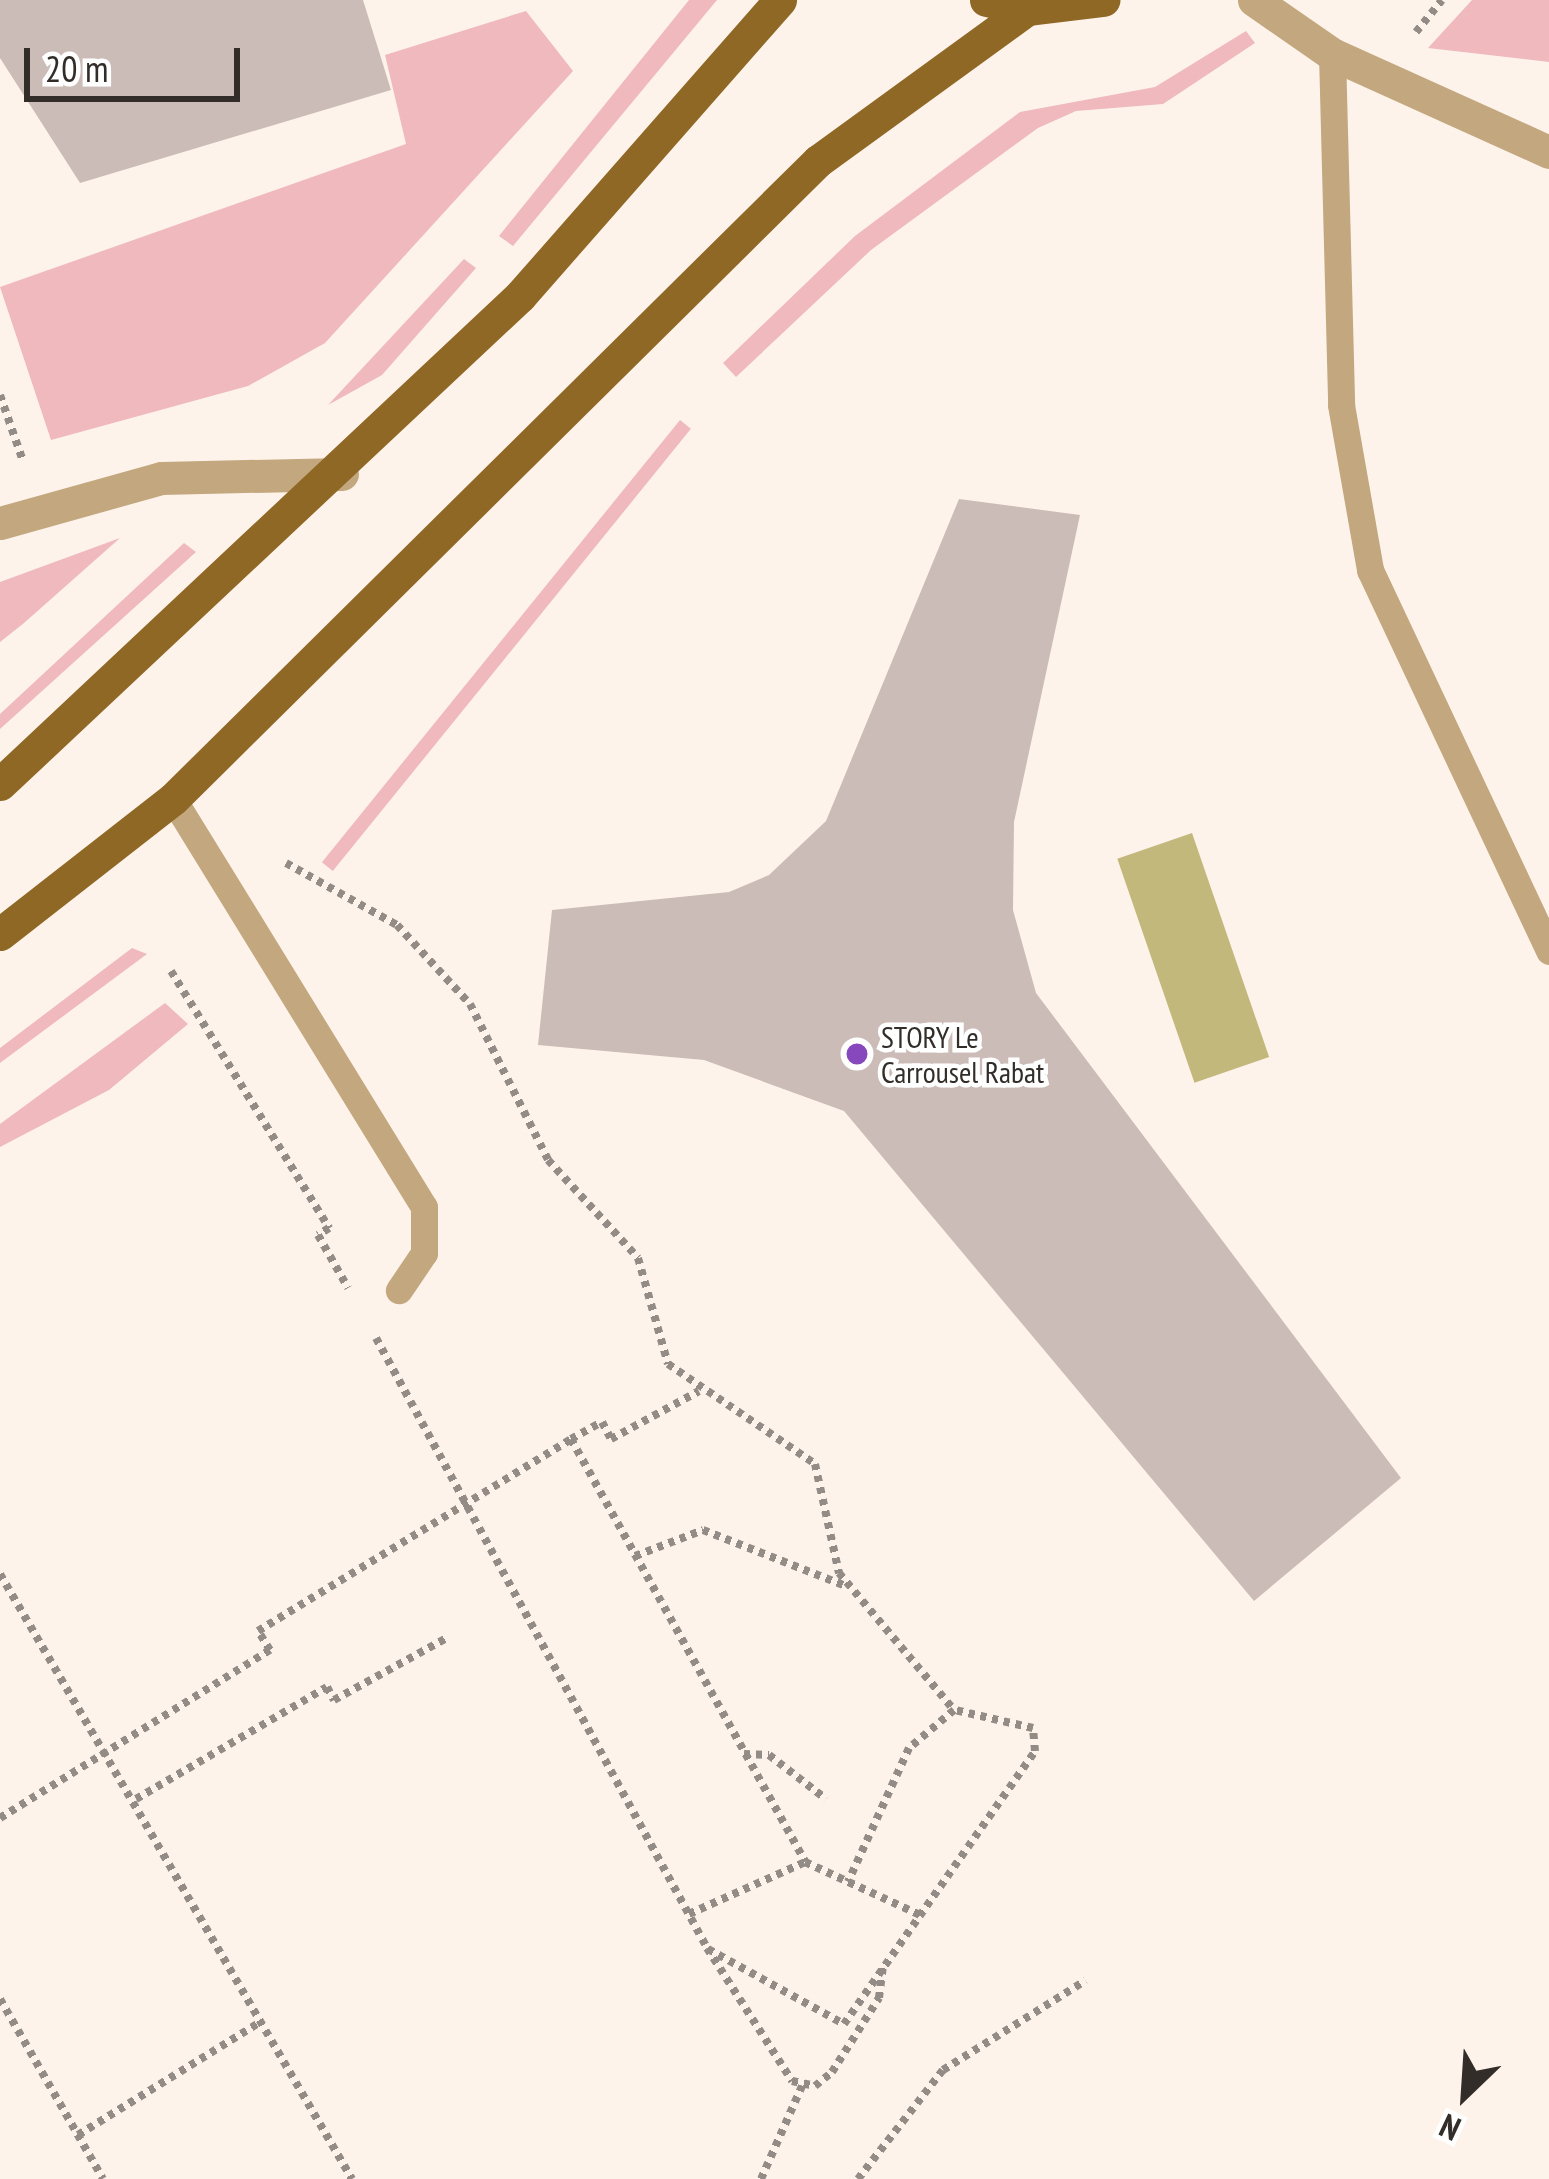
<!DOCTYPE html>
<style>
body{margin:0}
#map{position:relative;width:1549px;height:2179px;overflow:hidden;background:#fef3eb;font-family:"PT Sans Narrow",sans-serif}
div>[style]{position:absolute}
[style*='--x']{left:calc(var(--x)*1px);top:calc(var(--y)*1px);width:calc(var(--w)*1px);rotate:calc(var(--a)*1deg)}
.green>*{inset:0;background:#efb9be;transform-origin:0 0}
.water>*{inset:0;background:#c2b87b;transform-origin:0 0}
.building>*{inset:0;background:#ccbcb7}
.path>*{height:8px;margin-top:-4px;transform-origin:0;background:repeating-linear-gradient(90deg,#938b85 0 6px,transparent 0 12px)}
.service>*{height:27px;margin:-13.5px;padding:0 13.5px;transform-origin:13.5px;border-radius:13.5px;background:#c3a87f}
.minor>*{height:33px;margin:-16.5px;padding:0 16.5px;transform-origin:16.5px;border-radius:16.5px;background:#c3a87f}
.primary>*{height:33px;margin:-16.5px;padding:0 16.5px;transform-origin:16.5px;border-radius:16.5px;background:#8f6826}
.dots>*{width:33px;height:33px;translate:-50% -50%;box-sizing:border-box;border:6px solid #fff;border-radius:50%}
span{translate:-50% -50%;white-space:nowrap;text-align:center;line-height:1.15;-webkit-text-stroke:9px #fff;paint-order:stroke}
.poi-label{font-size:30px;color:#322d29}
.left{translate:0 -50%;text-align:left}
.north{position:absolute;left:1405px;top:2035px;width:120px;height:120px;-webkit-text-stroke:9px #fff;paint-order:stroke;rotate:205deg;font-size:33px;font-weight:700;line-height:48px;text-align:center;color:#322d29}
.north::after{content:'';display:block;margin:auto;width:42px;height:54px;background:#322d29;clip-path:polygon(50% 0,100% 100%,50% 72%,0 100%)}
.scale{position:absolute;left:24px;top:48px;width:216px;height:54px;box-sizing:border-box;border:6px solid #322d29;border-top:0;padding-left:15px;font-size:36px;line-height:42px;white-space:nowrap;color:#322d29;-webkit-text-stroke:9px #fff;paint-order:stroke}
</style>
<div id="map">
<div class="green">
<i style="clip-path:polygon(689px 0,717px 0,513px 246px,499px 236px)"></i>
<i style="clip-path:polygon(1472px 0,1549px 0,1549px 62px,1428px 48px)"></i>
<i style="clip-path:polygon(526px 11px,573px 71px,325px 343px,248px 386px,51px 440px,0 287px,406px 144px,385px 55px)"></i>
<i style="clip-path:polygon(1246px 31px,1255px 43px,1163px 104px,1076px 111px,1038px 128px,871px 250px,736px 377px,723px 363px,855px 236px,1020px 112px,1155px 87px)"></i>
<i style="clip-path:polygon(464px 259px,476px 268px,382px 375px,328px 405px)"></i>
<i style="left:680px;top:420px;width:14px;height:569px;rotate:39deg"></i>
<i style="clip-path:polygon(120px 538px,24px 623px,0 642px,0 582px)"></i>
<i style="clip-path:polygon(184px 543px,196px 552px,0 729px,0 714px)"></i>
<i style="clip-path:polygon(132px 948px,147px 954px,0 1063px,0 1048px)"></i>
<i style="clip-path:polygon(165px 1003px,188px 1024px,109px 1090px,0 1147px,0 1124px)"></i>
</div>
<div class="water">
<i style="left:1192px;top:833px;width:237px;height:79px;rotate:71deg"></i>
</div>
<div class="building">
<i style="clip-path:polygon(0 0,363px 0,391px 90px,80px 183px,0 58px)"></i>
<i style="clip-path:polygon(959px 499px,1080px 515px,1014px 822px,1013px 910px,1036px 993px,1401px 1478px,1254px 1601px,844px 1111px,704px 1060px,538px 1045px,552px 910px,729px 892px,769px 875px,826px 821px)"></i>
</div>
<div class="path">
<i style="--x:1416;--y:32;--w:41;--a:-50.9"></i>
<i style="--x:0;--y:395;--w:70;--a:70.8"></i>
<i style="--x:286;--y:863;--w:127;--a:29.2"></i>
<i style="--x:397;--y:925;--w:108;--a:47.3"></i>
<i style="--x:470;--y:1004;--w:174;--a:63.4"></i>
<i style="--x:548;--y:1160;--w:133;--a:47.4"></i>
<i style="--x:638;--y:1258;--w:110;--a:74.2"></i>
<i style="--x:668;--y:1364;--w:178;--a:34.2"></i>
<i style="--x:815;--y:1464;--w:112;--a:77.6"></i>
<i style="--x:839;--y:1573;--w:179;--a:50"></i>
<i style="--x:954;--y:1710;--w:59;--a:139.8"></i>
<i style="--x:909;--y:1748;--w:147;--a:114.5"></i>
<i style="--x:171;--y:971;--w:302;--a:58.4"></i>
<i style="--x:329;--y:1228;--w:13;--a:148"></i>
<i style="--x:318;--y:1235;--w:61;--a:60.5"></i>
<i style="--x:376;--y:1338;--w:694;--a:61.51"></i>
<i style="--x:707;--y:1948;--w:158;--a:57.4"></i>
<i style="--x:792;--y:2081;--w:24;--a:12"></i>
<i style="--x:815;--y:2086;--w:22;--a:-39"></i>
<i style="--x:832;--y:2072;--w:88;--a:-57.6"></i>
<i style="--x:879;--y:1998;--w:31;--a:-83"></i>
<i style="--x:571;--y:1439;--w:483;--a:61"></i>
<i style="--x:635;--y:1556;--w:73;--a:-20.9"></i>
<i style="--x:703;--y:1530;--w:154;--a:21.4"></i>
<i style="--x:0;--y:1574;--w:700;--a:59.81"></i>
<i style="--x:744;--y:1754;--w:25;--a:2"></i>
<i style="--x:769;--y:1755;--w:72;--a:37.7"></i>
<i style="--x:136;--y:1799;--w:221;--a:-30.4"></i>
<i style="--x:327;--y:1687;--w:15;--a:62"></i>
<i style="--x:334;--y:1700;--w:127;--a:-28.8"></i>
<i style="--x:0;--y:1818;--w:318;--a:-31.9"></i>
<i style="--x:270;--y:1650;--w:22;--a:-122"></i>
<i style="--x:258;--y:1631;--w:367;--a:-31.5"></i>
<i style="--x:571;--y:1439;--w:35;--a:-29"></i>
<i style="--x:602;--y:1422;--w:19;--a:62"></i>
<i style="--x:611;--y:1439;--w:100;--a:-28.6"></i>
<i style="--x:689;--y:1914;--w:127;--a:-24.1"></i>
<i style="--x:805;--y:1862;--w:127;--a:24.7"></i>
<i style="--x:708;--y:1949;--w:155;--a:28.9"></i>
<i style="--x:844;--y:2024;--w:333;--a:-55"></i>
<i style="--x:1035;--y:1751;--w:23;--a:-95"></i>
<i style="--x:1033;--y:1728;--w:80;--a:-167"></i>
<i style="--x:0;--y:1999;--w:207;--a:60.2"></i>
<i style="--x:78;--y:2135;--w:216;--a:-31.8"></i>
<i style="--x:761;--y:2179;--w:102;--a:-66.2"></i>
<i style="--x:858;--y:2179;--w:138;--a:-52.1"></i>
<i style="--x:943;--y:2070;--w:168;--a:-32.1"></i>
</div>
<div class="service">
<i style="--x:1332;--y:54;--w:351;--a:88.5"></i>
<i style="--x:1341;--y:405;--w:168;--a:80"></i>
<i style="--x:1370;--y:570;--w:421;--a:64.8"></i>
<i style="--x:173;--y:799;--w:479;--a:58.4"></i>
<i style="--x:424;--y:1207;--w:46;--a:90"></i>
<i style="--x:424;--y:1253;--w:45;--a:124"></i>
</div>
<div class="minor">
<i style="--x:1254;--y:0;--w:95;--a:34.7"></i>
<i style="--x:1332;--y:54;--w:238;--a:24.3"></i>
<i style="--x:0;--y:523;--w:167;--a:-15.6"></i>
<i style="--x:161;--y:478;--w:181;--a:-1.3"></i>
</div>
<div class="primary">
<i style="--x:986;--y:0;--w:42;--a:12.4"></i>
<i style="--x:1027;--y:9;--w:77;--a:-6.8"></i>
<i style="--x:0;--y:784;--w:713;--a:-43.18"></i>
<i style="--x:520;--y:296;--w:394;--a:-48.7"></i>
<i style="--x:0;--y:934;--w:219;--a:-38"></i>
<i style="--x:173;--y:799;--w:907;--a:-44.69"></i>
<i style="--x:818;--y:161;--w:258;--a:-36"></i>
</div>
<div class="dots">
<i style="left:857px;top:1054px;background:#8748bd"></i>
</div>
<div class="poi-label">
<span class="left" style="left:881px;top:1054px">STORY Le<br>Carrousel Rabat</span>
</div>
<div class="north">N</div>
<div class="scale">20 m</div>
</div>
